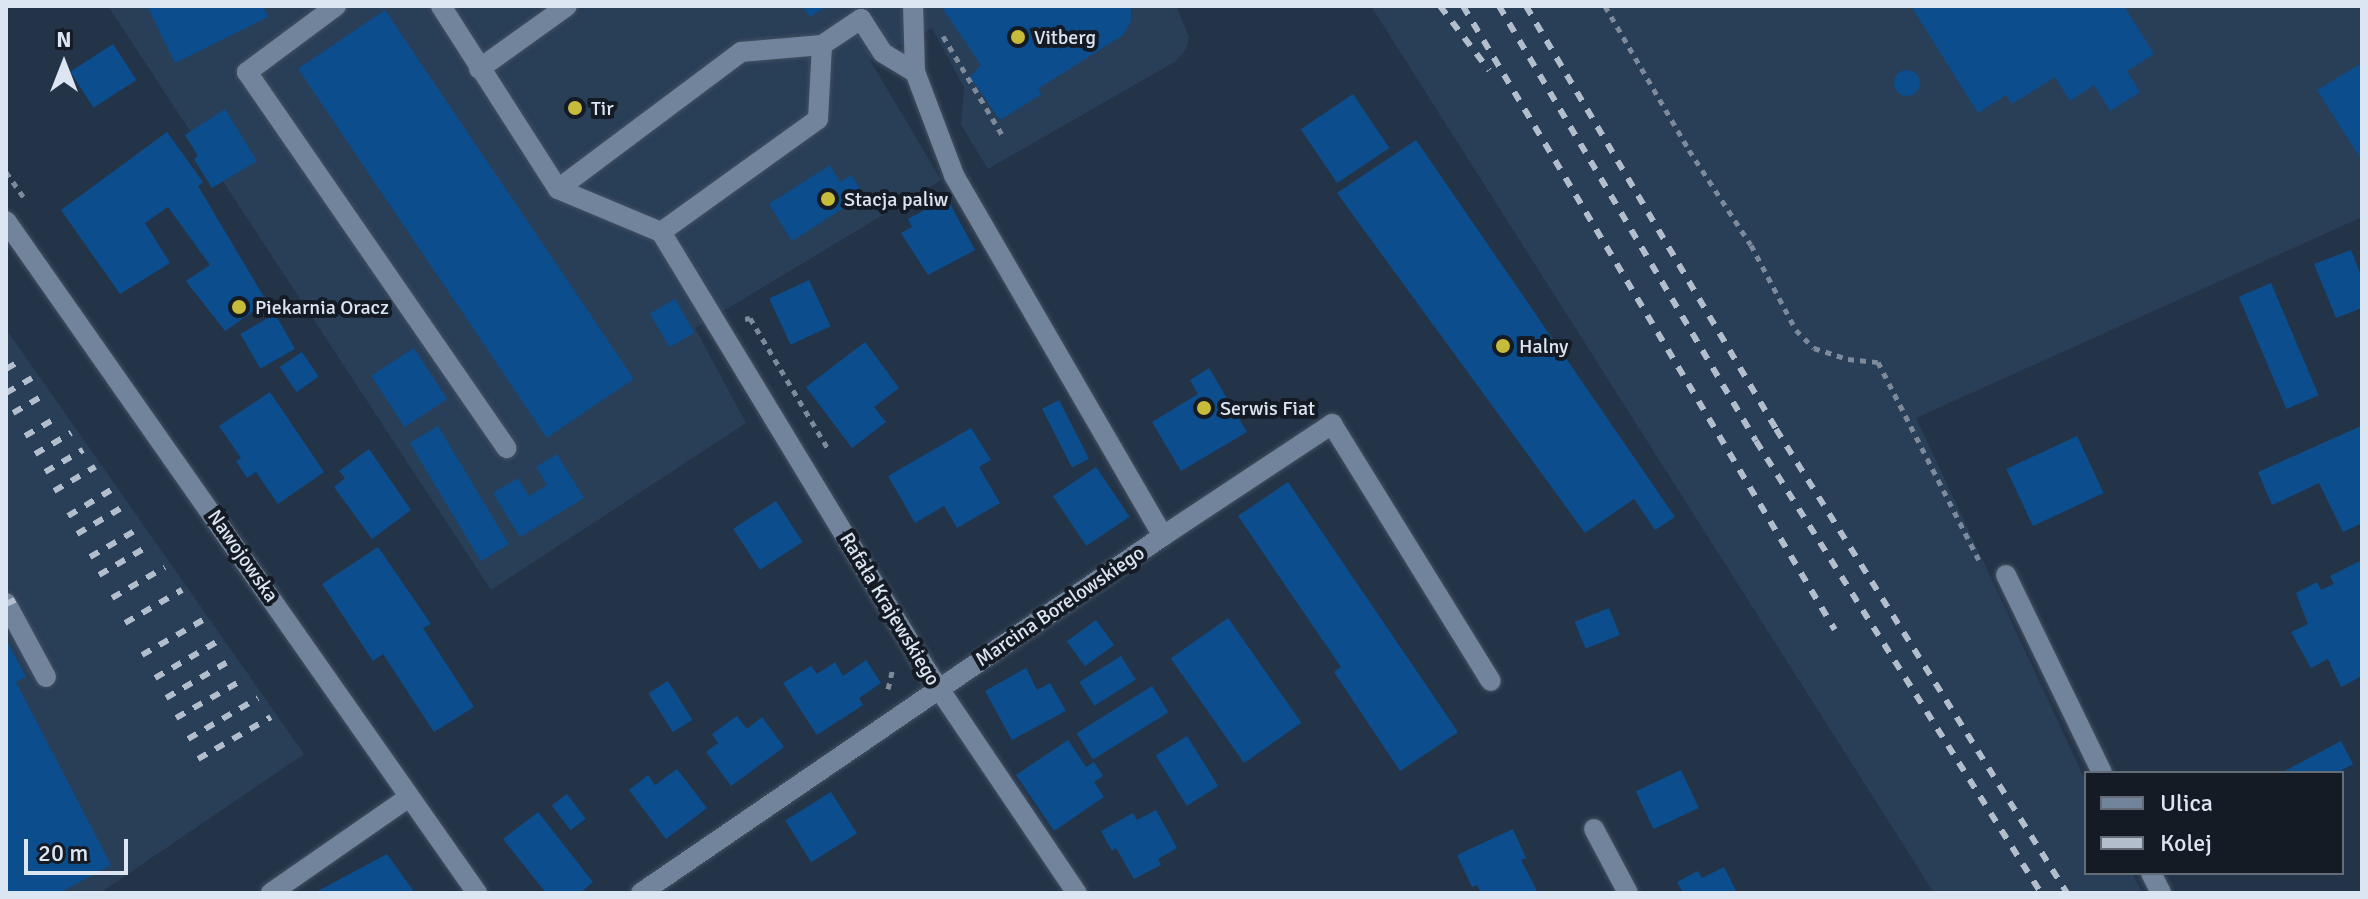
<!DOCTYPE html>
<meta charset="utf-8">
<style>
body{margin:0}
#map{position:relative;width:2368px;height:899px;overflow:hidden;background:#243448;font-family:Signika,sans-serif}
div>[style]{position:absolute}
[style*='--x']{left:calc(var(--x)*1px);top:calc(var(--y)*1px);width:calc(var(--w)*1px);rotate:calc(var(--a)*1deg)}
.built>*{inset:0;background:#293e57}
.building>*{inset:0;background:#0c4d8d;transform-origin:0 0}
.round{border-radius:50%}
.path>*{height:5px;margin-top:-2.5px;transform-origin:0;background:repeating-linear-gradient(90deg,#7d8a9b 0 6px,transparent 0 12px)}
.roads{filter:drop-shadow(0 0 2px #425061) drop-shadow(0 0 2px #425061)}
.minor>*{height:20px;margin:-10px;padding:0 10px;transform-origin:10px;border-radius:10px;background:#71849b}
.rail>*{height:6px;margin-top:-3px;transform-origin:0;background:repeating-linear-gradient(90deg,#b3becd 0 10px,transparent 0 20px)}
.dots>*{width:22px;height:22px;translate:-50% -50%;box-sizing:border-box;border:4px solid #141b24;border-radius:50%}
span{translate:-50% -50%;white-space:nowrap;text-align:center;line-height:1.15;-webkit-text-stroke:8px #141b24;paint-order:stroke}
.poi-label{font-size:20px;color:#dce6f3}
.left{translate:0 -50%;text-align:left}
.street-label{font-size:20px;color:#dce6f3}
.frame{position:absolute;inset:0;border:8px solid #dce6f3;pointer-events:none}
.legend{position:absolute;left:2084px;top:771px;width:260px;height:104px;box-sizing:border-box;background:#141b24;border:2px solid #646c77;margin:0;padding:10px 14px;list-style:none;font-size:24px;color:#dce6f3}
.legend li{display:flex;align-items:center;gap:16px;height:40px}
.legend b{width:40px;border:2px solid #646c77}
.north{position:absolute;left:24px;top:24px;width:80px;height:80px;-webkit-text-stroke:6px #141b24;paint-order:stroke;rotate:0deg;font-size:22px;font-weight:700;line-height:32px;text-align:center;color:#dce6f3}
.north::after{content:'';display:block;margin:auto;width:28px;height:36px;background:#dce6f3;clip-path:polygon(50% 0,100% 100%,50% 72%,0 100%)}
.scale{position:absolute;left:24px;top:839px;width:104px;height:36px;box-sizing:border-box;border:4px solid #dce6f3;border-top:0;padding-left:10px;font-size:24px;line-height:28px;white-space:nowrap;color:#dce6f3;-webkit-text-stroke:6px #141b24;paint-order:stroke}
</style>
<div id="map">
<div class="built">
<i style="clip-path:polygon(108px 6px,1176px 6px,1189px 37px,1186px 49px,1176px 61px,988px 169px,961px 125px,964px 87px,932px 28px,870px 60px,941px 180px,695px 328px,746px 423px,491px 590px)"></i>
<i style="clip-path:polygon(1371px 6px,2362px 6px,2362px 217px,1916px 418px,2086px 781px,2086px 873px,2132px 873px,2143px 893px,1934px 893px)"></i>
<i style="clip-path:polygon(6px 329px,304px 754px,100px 893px,6px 893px)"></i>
</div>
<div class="building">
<i style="clip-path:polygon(147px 6px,263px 6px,268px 17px,175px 63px)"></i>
<i style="clip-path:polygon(802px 6px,827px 6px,810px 17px)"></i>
<i style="clip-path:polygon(941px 6px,1131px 6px,1131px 21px,1123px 35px,1038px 89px,1042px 94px,1000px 120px,970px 77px,981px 65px)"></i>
<i style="clip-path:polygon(1911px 6px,2124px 6px,2154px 54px,2127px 71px,2140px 92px,2110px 111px,2094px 85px,2070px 101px,2055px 77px,2012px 104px,2006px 95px,1978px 113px)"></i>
<i style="left:385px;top:10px;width:445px;height:105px;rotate:56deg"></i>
<i style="left:113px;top:44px;width:43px;height:51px;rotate:57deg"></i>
<i style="clip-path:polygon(2362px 63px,2362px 161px,2317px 90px)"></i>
<i class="round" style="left:1894px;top:70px;width:26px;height:26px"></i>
<i style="left:1353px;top:94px;width:65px;height:63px;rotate:56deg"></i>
<i style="clip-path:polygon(225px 109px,257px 161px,212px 188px,194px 159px,198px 156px,185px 135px)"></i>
<i style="clip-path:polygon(167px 132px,203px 182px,198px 186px,267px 302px,225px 331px,186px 281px,210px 265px,168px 207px,145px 223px,170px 263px,120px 294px,61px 210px)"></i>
<i style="clip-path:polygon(1416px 140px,1675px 517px,1655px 530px,1634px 499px,1585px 533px,1337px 193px)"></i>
<i style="clip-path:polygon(830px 165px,840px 182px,851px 175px,864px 195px,792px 241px,769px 204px)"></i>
<i style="clip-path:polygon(947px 198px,975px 250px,928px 275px,901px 233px,912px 227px,908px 219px)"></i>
<i style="clip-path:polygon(2351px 250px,2362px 278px,2362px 308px,2336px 318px,2314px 264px)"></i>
<i style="left:809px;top:280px;width:51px;height:44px;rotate:65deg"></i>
<i style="left:2271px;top:283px;width:122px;height:35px;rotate:67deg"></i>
<i style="left:675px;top:299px;width:39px;height:29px;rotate:60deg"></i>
<i style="left:275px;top:314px;width:40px;height:40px;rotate:60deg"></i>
<i style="clip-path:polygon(865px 342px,899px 388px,874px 407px,886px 422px,852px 448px,806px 387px)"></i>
<i style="left:414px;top:348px;width:61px;height:51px;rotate:57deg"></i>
<i style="left:302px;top:352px;width:30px;height:27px;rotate:56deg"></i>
<i style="clip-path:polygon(1209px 368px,1247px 432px,1181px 471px,1152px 422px,1198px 394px,1190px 380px)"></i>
<i style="clip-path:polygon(270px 392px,324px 472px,278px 504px,256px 472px,247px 478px,236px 461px,241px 458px,219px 426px)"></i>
<i style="left:1059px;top:400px;width:66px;height:19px;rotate:63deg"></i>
<i style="left:438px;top:426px;width:138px;height:33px;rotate:59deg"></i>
<i style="clip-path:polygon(2361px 426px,2362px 523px,2343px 532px,2319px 483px,2272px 505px,2258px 472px)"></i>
<i style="clip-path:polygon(971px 428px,991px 460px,979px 467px,1000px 503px,957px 528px,944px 506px,915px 523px,888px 476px)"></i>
<i style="left:2077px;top:436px;width:63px;height:78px;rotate:65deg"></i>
<i style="clip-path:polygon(369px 449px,411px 510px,372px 539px,334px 487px,345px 478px,339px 471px)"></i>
<i style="clip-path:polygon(557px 454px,584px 498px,520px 537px,493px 493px,518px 478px,529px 496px,547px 485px,536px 467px)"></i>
<i style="left:1096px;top:467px;width:60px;height:52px;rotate:56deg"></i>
<i style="clip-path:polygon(1288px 482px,1458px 732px,1400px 771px,1334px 672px,1341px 667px,1238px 516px)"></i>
<i style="left:776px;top:501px;width:49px;height:51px;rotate:57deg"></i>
<i style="clip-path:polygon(378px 547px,431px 624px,423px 628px,474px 707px,434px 732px,383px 654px,373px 661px,322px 584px)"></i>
<i style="clip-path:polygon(2362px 560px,2362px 676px,2341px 687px,2328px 659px,2311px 668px,2291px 632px,2308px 624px,2296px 593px,2317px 582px,2321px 590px,2334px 584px,2330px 576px)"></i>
<i style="left:1609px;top:608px;width:29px;height:37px;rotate:68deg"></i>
<i style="left:1228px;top:618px;width:128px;height:70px;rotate:55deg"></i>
<i style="left:1096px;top:620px;width:31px;height:36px;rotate:54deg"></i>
<i style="clip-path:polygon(6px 639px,26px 677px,16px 682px,111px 865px,59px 893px,6px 893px)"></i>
<i style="left:1121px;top:656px;width:28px;height:49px;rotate:58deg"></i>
<i style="clip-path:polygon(866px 660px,881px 683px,859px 698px,863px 705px,817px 735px,783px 683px,811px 666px,817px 674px,835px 662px,843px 676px)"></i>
<i style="clip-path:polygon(1026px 668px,1037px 690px,1050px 683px,1066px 711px,1012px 740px,985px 691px)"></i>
<i style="left:668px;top:681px;width:46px;height:23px;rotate:58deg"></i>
<i style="left:1152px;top:686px;width:31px;height:89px;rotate:58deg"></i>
<i style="clip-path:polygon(737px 716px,747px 729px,762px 717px,784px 747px,731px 786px,706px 752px,718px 743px,712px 734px)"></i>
<i style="left:1187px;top:736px;width:59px;height:37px;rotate:58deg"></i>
<i style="clip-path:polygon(1068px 740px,1086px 767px,1094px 762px,1103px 776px,1094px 782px,1104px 797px,1054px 831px,1016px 775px)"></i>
<i style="clip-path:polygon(2341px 741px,2353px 764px,2337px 773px,2281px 773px)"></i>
<i style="clip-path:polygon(677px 769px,707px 808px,666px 839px,629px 790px,648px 775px,655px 785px)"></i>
<i style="left:1681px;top:770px;width:42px;height:50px;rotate:65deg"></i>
<i style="left:831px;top:792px;width:49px;height:54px;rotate:58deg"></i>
<i style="left:567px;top:794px;width:31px;height:19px;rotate:53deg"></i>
<i style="clip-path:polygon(1156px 810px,1177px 848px,1158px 859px,1161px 865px,1134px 879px,1116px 848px,1112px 851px,1101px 831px,1133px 813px,1137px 820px)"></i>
<i style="clip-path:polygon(538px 812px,593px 882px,580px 893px,546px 893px,503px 839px)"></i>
<i style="clip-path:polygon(1513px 829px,1526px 858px,1521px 860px,1538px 893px,1481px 893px,1477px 885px,1472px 887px,1457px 855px)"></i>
<i style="clip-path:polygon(387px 854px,415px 893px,314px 893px)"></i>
<i style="clip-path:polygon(1724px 867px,1737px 893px,1683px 893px,1677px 882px,1698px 871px,1702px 878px)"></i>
</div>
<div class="path">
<i style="--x:1605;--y:6;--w:167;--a:59.7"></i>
<i style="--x:1689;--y:150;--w:113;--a:56.9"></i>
<i style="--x:1751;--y:245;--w:96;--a:62.1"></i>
<i style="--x:1796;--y:330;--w:25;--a:45"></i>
<i style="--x:1814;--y:348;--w:36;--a:18"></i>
<i style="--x:1848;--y:359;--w:30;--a:6"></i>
<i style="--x:1878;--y:362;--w:227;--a:63"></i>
<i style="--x:943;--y:36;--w:119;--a:59.1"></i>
<i style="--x:6;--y:172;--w:35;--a:55"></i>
<i style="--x:745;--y:319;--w:5;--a:-11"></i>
<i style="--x:750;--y:318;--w:152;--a:59.2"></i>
<i style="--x:888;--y:689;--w:22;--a:-77"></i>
</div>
<div class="roads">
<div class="minor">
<i style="--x:336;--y:6;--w:111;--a:143.4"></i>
<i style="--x:247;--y:72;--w:457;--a:55.4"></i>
<i style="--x:441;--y:6;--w:217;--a:57.4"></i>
<i style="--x:558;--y:189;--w:112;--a:22.7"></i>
<i style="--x:661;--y:232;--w:513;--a:58.79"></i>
<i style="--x:927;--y:671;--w:268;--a:56"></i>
<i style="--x:479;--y:69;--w:108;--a:-35.6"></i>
<i style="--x:558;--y:189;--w:229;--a:-36.8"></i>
<i style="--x:741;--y:52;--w:81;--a:-4.9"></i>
<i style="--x:822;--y:45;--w:47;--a:-33.7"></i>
<i style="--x:861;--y:19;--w:40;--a:57.1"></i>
<i style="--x:883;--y:53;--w:37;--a:31"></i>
<i style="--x:6;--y:221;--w:821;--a:54.97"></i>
<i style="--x:661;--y:232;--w:193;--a:-35.7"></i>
<i style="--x:818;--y:119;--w:74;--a:-86.9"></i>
<i style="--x:1163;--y:536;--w:203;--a:-33.5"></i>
<i style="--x:1332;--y:424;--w:302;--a:58.3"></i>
<i style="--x:2006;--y:575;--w:220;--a:64.1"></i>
<i style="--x:6;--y:603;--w:84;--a:61.6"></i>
<i style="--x:1594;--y:829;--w:72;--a:62"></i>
<i style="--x:2151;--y:873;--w:22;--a:63"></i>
<i style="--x:271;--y:893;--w:168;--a:-34.8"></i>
<i style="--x:641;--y:893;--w:632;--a:-34.37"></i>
<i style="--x:1163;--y:536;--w:417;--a:-120.1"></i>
<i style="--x:954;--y:175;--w:110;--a:-110.7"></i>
<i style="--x:915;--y:72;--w:66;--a:-91.7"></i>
</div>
</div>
<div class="rail">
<i style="--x:1440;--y:6;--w:81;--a:52.6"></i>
<i style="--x:1463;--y:6;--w:726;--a:59.2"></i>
<i style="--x:1499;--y:6;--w:505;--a:59.43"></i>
<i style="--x:1756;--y:441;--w:534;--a:57.77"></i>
<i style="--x:1526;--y:6;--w:491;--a:59.4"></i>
<i style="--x:1776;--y:429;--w:548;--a:57.91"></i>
<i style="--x:6;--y:369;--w:16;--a:-30"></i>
<i style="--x:6;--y:393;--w:30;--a:-30"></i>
<i style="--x:13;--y:413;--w:36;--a:-30"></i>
<i style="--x:25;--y:436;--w:39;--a:-30"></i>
<i style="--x:35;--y:454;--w:42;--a:-30.3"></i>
<i style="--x:45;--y:472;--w:44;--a:-30.1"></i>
<i style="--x:54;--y:491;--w:48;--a:-30.3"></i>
<i style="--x:68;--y:516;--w:50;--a:-31.2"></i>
<i style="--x:77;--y:534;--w:53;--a:-30.4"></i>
<i style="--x:90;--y:557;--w:56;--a:-30.3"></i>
<i style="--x:99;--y:575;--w:59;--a:-30.5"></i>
<i style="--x:112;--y:598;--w:61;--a:-30.3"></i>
<i style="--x:6;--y:604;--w:12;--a:-24"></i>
<i style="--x:125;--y:623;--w:66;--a:-30.1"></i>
<i style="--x:142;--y:655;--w:70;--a:-29.8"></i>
<i style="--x:155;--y:678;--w:73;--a:-30.4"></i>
<i style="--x:166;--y:698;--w:75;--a:-30.3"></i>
<i style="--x:176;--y:718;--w:78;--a:-29.8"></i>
<i style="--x:188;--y:739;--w:81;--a:-30.4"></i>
<i style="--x:198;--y:759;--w:84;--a:-29.9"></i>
</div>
<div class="dots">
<i style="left:1018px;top:37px;background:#c7bb3b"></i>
<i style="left:575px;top:108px;background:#c7bb3b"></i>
<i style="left:828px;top:199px;background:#c7bb3b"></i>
<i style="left:239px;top:307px;background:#c7bb3b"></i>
<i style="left:1503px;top:346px;background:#c7bb3b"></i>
<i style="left:1204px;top:408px;background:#c7bb3b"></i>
</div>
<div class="poi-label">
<span class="left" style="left:1034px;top:37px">Vitberg</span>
<span class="left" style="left:591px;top:108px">Tir</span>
<span class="left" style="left:844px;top:199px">Stacja paliw</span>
<span class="left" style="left:255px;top:307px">Piekarnia Oracz</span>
<span class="left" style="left:1519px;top:346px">Halny</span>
<span class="left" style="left:1220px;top:408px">Serwis Fiat</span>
</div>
<div class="street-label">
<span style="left:243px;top:556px;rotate:55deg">Nawojowska</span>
<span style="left:1060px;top:606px;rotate:-34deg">Marcina Borelowskiego</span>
<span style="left:890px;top:609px;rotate:59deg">Rafała Krajewskiego</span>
</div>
<div class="frame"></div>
<ul class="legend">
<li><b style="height:10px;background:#71849b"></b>Ulica</li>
<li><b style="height:10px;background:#b3becd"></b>Kolej</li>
</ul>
<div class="north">N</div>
<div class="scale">20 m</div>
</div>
